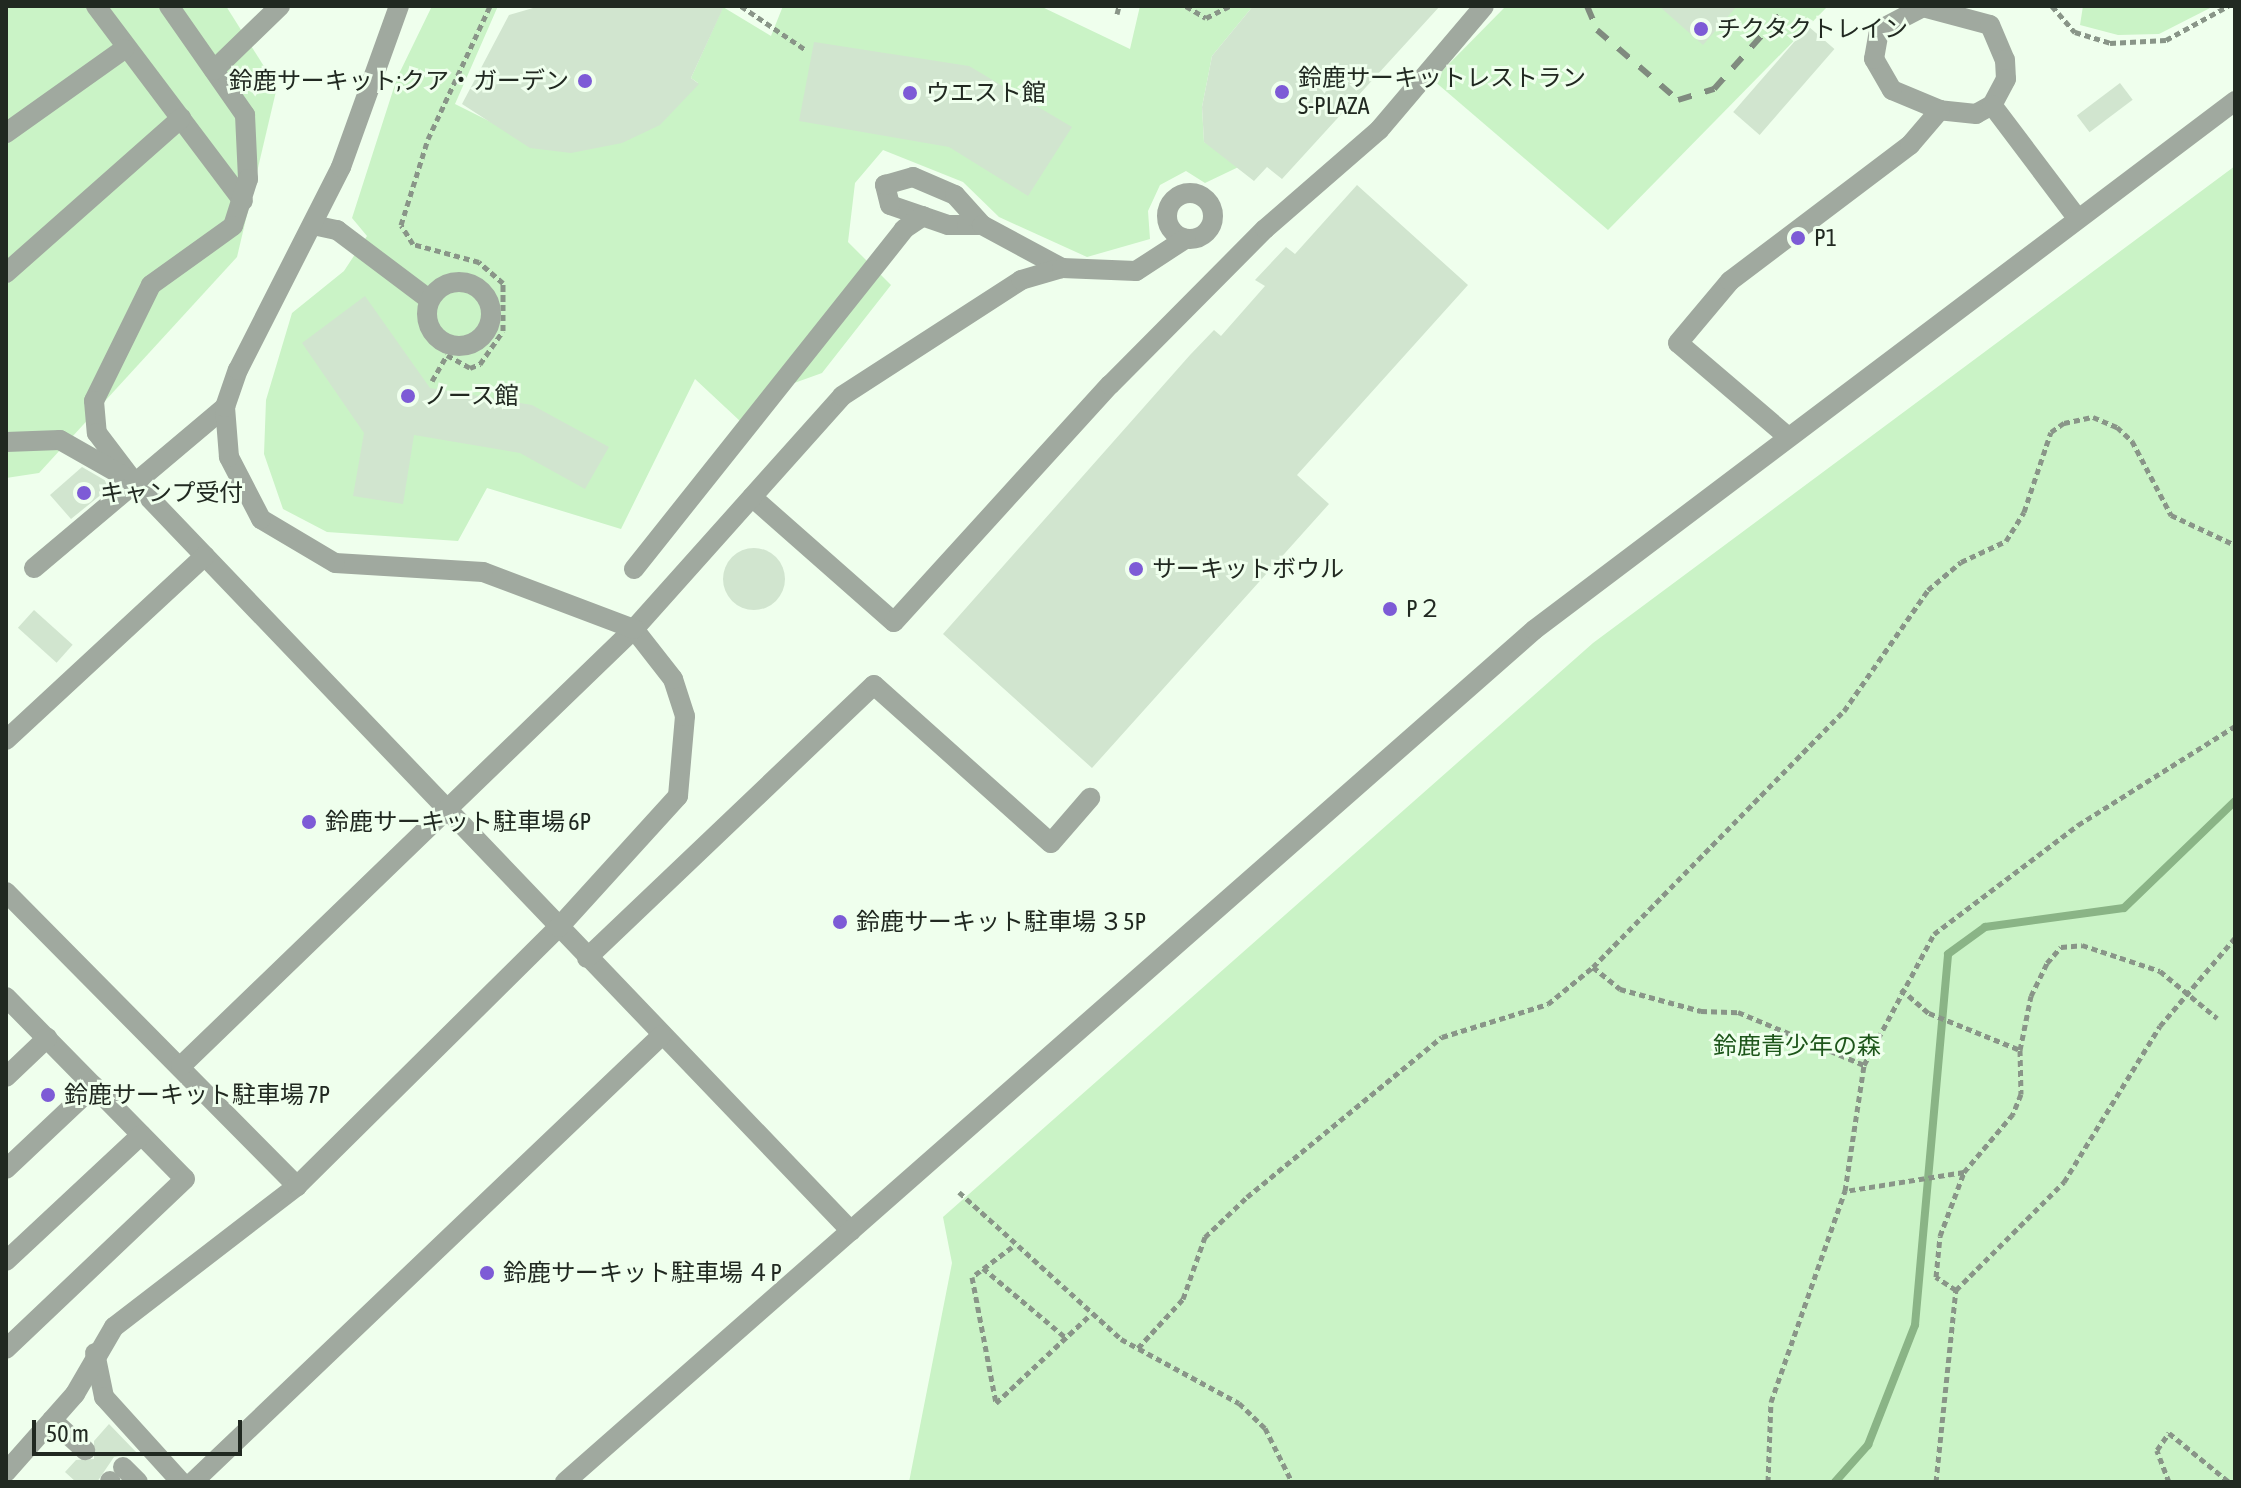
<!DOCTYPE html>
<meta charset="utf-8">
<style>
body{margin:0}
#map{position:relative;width:2241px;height:1488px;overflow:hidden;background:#efffed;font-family:"Asap Condensed","Noto Sans JP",sans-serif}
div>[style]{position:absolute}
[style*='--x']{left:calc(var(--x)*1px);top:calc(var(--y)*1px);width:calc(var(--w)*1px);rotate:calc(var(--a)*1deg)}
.green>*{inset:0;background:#caf3c6}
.stream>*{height:8px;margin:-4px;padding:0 4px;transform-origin:4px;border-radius:4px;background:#8ab486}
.building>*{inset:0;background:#d1e5cf;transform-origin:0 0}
.round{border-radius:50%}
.path>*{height:5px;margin-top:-2.5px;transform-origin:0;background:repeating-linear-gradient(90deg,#899588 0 6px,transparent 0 10px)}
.minor>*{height:20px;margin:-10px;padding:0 10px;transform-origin:10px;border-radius:10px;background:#a0a99f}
.minor>.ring{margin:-10px;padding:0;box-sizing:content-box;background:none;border:20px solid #a0a99f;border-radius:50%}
.rail>*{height:6px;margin-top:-3px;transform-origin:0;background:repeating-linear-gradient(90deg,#808b7f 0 14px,transparent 0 28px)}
.dots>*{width:22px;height:22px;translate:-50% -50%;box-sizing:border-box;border:4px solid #efffed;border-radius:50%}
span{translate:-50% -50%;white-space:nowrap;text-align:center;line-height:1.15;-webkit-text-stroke:6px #efffed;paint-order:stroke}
.poi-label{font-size:24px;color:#212921}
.left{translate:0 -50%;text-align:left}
.right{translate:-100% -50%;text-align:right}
.park-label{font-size:24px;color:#1d561a}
.frame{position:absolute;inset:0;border:8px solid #212921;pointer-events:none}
.scale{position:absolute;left:32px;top:1420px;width:210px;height:36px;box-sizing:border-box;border:4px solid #212921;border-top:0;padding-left:10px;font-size:24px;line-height:28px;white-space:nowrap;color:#212921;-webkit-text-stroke:6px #efffed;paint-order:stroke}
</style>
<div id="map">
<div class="green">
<i style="clip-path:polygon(6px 6px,226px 6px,277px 87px,237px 257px,39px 473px,6px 478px)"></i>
<i style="clip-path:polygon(432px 6px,498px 6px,455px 104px,525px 139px,698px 83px,691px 78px,723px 7px,771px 36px,783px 6px,1040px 6px,1130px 49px,1140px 6px,1253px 6px,1212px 56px,1202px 107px,1204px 142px,1251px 161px,1205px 183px,1186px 171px,1160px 185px,1148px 211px,1150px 239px,1087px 257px,999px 217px,963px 182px,883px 150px,855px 183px,848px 242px,891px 285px,822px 373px,772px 391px,740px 421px,695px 379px,621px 529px,487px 488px,458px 541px,327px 532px,283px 509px,264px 454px,266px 400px,292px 313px,344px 271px,367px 236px,352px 218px,397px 78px)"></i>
<i style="clip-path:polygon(1506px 6px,1828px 6px,1608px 230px,1433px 80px)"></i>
<i style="clip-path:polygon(2083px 6px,2214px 6px,2159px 34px,2118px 35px,2080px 25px)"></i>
<i style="clip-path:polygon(2235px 166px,2235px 1482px,909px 1482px,952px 1263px,943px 1217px,1593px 643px)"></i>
</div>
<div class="stream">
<i style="--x:1835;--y:1482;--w:50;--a:-48.3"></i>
<i style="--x:1868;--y:1445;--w:129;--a:-68.6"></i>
<i style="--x:1915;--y:1325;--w:372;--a:-84.9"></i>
<i style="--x:1948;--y:954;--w:46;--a:-36.1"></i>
<i style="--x:1985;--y:927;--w:140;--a:-7.8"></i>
<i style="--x:2124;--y:908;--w:154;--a:-43.9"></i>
</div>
<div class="building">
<i style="clip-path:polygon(540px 6px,551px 7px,724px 6px,691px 78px,699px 84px,660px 125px,622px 143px,571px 153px,530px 148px,462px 104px,509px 15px)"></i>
<i style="clip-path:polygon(1253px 6px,1440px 6px,1282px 179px,1267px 167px,1254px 181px,1204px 142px,1202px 107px,1212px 56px)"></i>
<i style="clip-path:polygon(1659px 6px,1737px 6px,1703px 45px)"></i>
<i style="left:1808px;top:26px;width:35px;height:114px;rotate:41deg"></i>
<i style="clip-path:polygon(814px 42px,969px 66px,1072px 127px,1028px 196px,949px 147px,799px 121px)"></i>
<i style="left:2120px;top:83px;width:21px;height:54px;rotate:53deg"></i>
<i style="clip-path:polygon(1357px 185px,1468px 285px,1297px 475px,1329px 504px,1092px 768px,943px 634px,1190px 355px,1214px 330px,1221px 336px,1265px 286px,1255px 280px,1286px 247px,1295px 254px)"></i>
<i style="clip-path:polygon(365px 296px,430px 388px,532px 405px,609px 447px,585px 489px,520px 453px,414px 435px,403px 504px,353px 496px,364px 433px,302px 343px)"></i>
<i style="clip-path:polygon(82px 467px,113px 485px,71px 519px,50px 495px)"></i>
<i class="round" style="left:723px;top:548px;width:62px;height:62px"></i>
<i style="left:34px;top:610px;width:52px;height:24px;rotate:42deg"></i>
<i style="clip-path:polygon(109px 1424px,137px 1453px,114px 1457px,97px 1482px,76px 1482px,65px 1472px,76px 1460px,94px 1459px,94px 1441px)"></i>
</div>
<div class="path">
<i style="--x:741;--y:6;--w:78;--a:34.1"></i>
<i style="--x:1186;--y:6;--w:23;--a:31"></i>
<i style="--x:1206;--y:18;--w:27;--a:-27"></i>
<i style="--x:2052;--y:6;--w:35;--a:49"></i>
<i style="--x:2075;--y:32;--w:37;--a:17"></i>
<i style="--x:2110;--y:43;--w:56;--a:-3.1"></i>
<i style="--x:2166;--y:40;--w:71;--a:-28.7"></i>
<i style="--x:1117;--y:14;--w:8;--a:-76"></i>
<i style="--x:432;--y:381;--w:30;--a:-60"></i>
<i style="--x:447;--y:355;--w:26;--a:29"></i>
<i style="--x:470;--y:368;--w:11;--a:-22"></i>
<i style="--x:480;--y:364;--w:40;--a:-55.1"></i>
<i style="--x:503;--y:331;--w:48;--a:-90"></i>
<i style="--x:503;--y:283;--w:32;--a:-139"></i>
<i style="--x:479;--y:262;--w:68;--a:-164.7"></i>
<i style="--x:413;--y:244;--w:22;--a:-122"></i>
<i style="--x:401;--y:225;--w:90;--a:-72.6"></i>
<i style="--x:428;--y:139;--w:147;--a:-65"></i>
<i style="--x:1593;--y:967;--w:359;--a:-45.6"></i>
<i style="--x:1844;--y:711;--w:147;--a:-55.2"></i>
<i style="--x:1928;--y:590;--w:43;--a:-40.3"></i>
<i style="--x:1961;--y:562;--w:50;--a:-25"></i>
<i style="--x:2006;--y:541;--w:34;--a:-58"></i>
<i style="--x:2024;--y:512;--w:84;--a:-71.4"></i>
<i style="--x:2051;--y:432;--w:16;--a:-35"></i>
<i style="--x:2064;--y:423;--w:30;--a:-12"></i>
<i style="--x:2093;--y:417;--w:26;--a:23"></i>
<i style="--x:2117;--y:427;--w:21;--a:43"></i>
<i style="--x:2132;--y:441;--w:84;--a:62.2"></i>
<i style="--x:2171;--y:515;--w:71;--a:25.1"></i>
<i style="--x:1901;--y:989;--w:37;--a:41"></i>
<i style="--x:1929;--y:1013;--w:98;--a:22.1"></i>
<i style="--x:2020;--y:1050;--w:55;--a:-78.5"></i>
<i style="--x:2031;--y:996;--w:37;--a:-64"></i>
<i style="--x:2047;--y:963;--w:21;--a:-49"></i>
<i style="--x:2061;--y:947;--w:21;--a:-5"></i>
<i style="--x:2082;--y:945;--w:82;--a:18.4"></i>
<i style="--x:2160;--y:971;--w:74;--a:39.5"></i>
<i style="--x:2020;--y:1050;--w:44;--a:88.7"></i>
<i style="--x:2021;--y:1094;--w:22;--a:112"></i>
<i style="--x:2013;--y:1114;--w:76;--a:130.2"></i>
<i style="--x:1964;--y:1172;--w:121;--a:170.9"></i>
<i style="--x:1845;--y:1191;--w:127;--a:-81.4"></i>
<i style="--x:1864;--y:1065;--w:149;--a:-61.9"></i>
<i style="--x:1934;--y:934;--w:181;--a:-37.1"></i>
<i style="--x:2078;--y:825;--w:186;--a:-32.2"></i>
<i style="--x:959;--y:1192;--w:219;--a:42.2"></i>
<i style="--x:1121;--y:1339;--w:134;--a:28.5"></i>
<i style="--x:1239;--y:1403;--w:36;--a:44"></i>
<i style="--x:1265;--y:1428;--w:60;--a:63.4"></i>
<i style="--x:1012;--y:1247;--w:50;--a:143.1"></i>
<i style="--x:972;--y:1277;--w:128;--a:79.2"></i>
<i style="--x:996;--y:1403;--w:129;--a:-43.1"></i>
<i style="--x:983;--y:1268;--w:107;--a:40.1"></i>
<i style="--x:1956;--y:1290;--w:24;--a:-147"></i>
<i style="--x:1936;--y:1277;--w:41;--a:-84.4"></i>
<i style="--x:1940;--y:1236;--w:68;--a:-69.4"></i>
<i style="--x:1138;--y:1348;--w:67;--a:-47.4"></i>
<i style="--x:1183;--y:1299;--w:66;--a:-70.5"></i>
<i style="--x:1205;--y:1237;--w:58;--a:-43.6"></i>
<i style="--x:1247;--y:1197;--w:252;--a:-39.4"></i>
<i style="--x:1442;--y:1037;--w:111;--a:-17.3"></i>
<i style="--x:1548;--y:1004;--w:58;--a:-39.4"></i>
<i style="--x:1593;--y:967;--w:35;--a:39"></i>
<i style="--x:1620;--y:989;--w:84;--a:15.2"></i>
<i style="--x:1701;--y:1011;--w:37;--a:2"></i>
<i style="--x:1738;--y:1012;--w:137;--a:22.8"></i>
<i style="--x:1768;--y:1482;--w:80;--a:-87.9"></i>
<i style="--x:1771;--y:1402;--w:224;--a:-70.7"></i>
<i style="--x:1936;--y:1482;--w:193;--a:-84.1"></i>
<i style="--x:1956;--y:1290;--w:153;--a:-45"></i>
<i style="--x:2064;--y:1182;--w:183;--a:-58.4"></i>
<i style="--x:2160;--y:1026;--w:116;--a:-49.6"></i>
<i style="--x:2169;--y:1482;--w:34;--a:-111"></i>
<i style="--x:2157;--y:1450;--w:21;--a:-55"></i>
<i style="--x:2169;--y:1433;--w:77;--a:39.2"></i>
</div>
<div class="minor">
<i style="--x:96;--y:6;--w:244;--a:53"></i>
<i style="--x:169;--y:6;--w:133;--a:55.1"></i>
<i style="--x:245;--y:115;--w:64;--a:87.3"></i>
<i style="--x:248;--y:179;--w:49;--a:107.7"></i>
<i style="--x:233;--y:226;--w:101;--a:144.3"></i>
<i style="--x:151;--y:285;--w:129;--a:116.2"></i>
<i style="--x:94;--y:401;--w:32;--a:85"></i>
<i style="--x:97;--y:433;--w:61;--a:52.9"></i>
<i style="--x:134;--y:482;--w:1037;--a:46.25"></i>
<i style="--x:1923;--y:7;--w:69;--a:15"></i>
<i style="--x:1990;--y:25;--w:38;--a:67"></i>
<i style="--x:2005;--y:60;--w:19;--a:87"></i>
<i style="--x:2006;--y:79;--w:30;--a:118"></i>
<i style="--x:1992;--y:105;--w:18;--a:151"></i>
<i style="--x:1976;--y:114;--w:36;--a:-174"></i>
<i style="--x:1940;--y:110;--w:52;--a:-157.4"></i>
<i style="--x:1892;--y:90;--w:36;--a:-120"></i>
<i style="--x:1874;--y:59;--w:29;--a:-80"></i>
<i style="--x:1879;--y:30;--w:50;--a:-27.6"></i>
<i style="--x:214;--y:70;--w:92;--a:-44.1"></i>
<i style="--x:1992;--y:105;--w:141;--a:53"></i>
<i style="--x:6;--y:133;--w:145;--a:-35.4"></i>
<i class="ring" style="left:1167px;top:193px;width:26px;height:26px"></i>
<i style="--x:313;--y:225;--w:25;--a:12"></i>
<i style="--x:337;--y:230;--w:116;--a:37"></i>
<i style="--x:982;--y:225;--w:34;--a:180"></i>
<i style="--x:948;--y:225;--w:61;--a:-161"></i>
<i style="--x:890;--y:205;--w:21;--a:-104"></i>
<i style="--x:885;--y:185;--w:29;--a:-16"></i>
<i style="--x:913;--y:177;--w:46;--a:23.2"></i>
<i style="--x:955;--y:195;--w:40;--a:48"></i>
<i style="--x:982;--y:225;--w:91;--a:28.3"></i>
<i style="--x:6;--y:273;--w:234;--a:-41.5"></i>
<i class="ring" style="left:427px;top:282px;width:44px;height:44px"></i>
<i style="--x:1787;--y:436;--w:143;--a:-139.5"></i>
<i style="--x:1678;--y:343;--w:81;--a:-50"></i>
<i style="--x:1730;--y:281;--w:226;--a:-37.1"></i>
<i style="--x:1910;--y:145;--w:46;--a:-49.4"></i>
<i style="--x:6;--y:442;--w:54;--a:-2.1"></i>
<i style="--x:60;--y:440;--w:77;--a:29.6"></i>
<i style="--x:752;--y:497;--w:189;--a:41.4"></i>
<i style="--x:894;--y:622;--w:321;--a:-47.7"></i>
<i style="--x:1110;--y:385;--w:220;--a:-45.2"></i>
<i style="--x:1265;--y:229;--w:151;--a:-41"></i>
<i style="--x:1379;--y:130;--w:162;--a:-49.7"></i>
<i style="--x:34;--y:568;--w:250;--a:-40.1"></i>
<i style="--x:634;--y:569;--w:434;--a:-51.5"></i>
<i style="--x:904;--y:229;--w:23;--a:-34"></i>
<i style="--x:6;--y:740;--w:271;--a:-42.8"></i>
<i style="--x:6;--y:892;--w:414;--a:45.3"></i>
<i style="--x:587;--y:958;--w:396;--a:-43.6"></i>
<i style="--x:874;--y:685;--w:237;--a:41.8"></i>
<i style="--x:1051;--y:843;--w:60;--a:-49.1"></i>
<i style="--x:6;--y:997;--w:255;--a:45.5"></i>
<i style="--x:185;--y:1179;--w:247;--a:136.5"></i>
<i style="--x:181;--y:1066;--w:629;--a:-43.97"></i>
<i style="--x:634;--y:629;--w:312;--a:-48.2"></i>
<i style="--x:842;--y:396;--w:213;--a:-32.9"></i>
<i style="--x:1021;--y:280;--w:43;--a:-16.3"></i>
<i style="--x:1062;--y:268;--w:74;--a:2.3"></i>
<i style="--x:1136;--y:271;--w:59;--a:-33.1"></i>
<i style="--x:6;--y:1077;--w:57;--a:-43.6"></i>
<i style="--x:6;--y:1169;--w:121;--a:-43.3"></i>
<i style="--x:6;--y:1261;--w:185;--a:-43"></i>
<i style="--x:95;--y:1353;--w:45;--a:78.4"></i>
<i style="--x:104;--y:1397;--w:115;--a:47.8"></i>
<i style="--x:52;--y:1420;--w:45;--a:42.3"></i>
<i style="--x:123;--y:1467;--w:21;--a:45"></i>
<i style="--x:6;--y:1472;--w:104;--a:-48.5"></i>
<i style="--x:75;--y:1394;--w:78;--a:-59.8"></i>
<i style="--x:114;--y:1327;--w:231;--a:-37.6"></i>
<i style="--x:297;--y:1186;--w:368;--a:-44.7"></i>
<i style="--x:559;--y:927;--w:177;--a:-47.7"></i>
<i style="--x:678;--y:796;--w:80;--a:-85"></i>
<i style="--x:685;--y:716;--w:39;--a:-108"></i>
<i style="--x:673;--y:679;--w:63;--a:-128"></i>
<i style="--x:634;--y:629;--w:161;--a:-159.3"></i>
<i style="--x:483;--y:572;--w:148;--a:-176.5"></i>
<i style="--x:335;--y:563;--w:86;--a:-149.3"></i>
<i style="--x:261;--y:519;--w:70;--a:-117.3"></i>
<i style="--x:229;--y:457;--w:50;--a:-94.6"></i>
<i style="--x:225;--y:407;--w:39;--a:-71"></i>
<i style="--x:238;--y:370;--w:228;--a:-63.1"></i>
<i style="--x:341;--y:167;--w:171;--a:-70.2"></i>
<i style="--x:110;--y:1481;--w:1;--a:45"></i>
<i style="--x:193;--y:1482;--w:648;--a:-43.62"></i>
<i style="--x:565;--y:1482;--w:1290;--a:-41.32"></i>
<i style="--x:1534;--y:630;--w:878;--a:-37.04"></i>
</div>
<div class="rail">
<i style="--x:1587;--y:6;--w:26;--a:67"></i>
<i style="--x:1597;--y:30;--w:107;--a:40.8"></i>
<i style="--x:1678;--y:100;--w:38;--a:-17"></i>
<i style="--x:1714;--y:89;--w:111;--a:-48.3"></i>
</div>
<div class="dots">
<i style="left:1701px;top:29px;background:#7d5bd6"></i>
<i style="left:585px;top:81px;background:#7d5bd6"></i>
<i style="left:1282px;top:92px;background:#7d5bd6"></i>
<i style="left:910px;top:93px;background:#7d5bd6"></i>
<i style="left:1798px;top:238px;background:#7d5bd6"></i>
<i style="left:408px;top:396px;background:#7d5bd6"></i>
<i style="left:84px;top:493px;background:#7d5bd6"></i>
<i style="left:1136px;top:569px;background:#7d5bd6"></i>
<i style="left:1390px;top:609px;background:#7d5bd6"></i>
<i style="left:309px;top:822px;background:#7d5bd6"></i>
<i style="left:840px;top:922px;background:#7d5bd6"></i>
<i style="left:48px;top:1095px;background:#7d5bd6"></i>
<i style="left:487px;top:1273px;background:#7d5bd6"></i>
</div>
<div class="poi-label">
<span class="left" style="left:1717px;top:29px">チクタクトレイン</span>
<span class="left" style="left:1298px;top:92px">鈴鹿サーキットレストラン<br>S-PLAZA</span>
<span class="right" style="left:569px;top:81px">鈴鹿サーキット;クア・ガーデン</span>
<span class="left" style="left:926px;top:93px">ウエスト館</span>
<span class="left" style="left:1814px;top:238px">P1</span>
<span class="left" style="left:424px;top:396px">ノース館</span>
<span class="left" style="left:100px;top:493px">キャンプ受付</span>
<span class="left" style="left:1152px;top:569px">サーキットボウル</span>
<span class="left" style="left:1406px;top:609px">P２</span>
<span class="left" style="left:325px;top:822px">鈴鹿サーキット駐車場 6P</span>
<span class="left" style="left:856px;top:922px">鈴鹿サーキット駐車場 ３5P</span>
<span class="left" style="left:64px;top:1095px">鈴鹿サーキット駐車場 7P</span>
<span class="left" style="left:503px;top:1273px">鈴鹿サーキット駐車場 ４P</span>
</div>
<div class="park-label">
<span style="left:1797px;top:1046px">鈴鹿青少年の森</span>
</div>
<div class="frame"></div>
<div class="scale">50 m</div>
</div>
